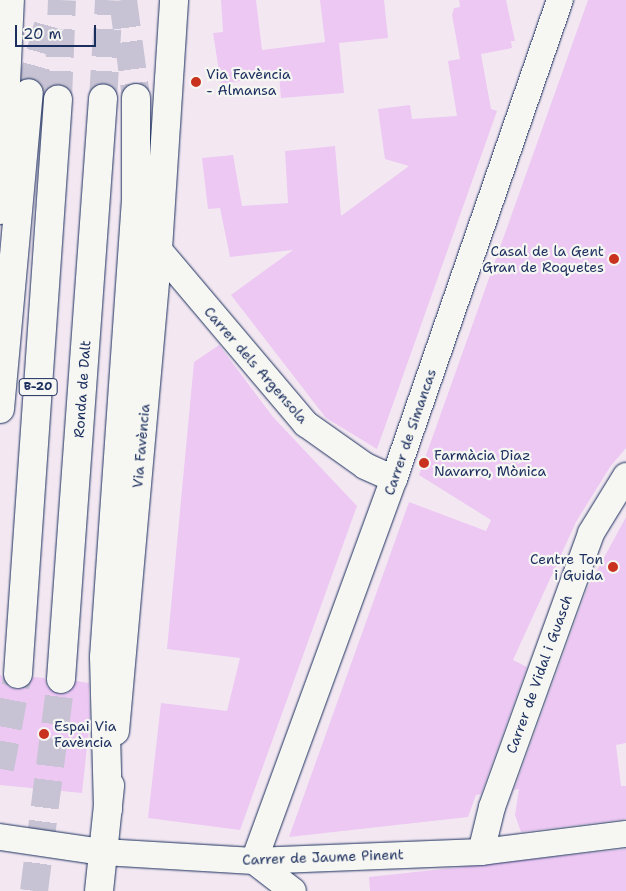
<!DOCTYPE html>
<meta charset="utf-8">
<style>
body{margin:0}
#map{position:relative;width:626px;height:891px;overflow:hidden;background:#f3e8f2;font-family:"Shantell Sans",sans-serif}
div>[style]{position:absolute}
[style*='--x']{left:calc(var(--x)*1px);top:calc(var(--y)*1px);width:calc(var(--w)*1px);rotate:calc(var(--a)*1deg)}
.building>*{inset:0;background:#ecc8f3}
.trunk-tunnel>*{height:28px;margin-top:-14px;transform-origin:0;background:repeating-linear-gradient(90deg,#c8c3d4 0 28px,transparent 0 42px)}
.roads{filter:drop-shadow(0 0 1px #1b2f5e) drop-shadow(0 0 1px #1b2f5e)}
.minor>*{height:26px;margin:-13px;padding:0 13px;transform-origin:13px;border-radius:13px;background:#f6f6f2}
.tertiary>*{height:28px;margin:-14px;padding:0 14px;transform-origin:14px;border-radius:14px;background:#f6f6f2}
.trunk>*{height:28px;margin:-14px;padding:0 14px;transform-origin:14px;border-radius:14px;background:#f6f6f2}
.dots>*{width:14px;height:14px;translate:-50% -50%;box-sizing:border-box;border:2px solid #f6f6f2;border-radius:50%}
span{translate:-50% -50%;white-space:nowrap;text-align:center;line-height:1.15;-webkit-text-stroke:4.5px #f6f6f2;paint-order:stroke}
.shield-label span{padding:1px 4px;background:#f6f6f2;border:1px solid;border-radius:4px;-webkit-text-stroke-width:0}
.shield-label{font-size:12px;color:#1b2f5e;font-weight:700}
.poi-label{font-size:14px;color:#1b2f5e}
.left{translate:0 -50%;text-align:left}
.right{translate:-100% -50%;text-align:right}
.street-label{font-size:14px;color:#1b2f5e}
.scale{position:absolute;left:15px;top:25px;width:81px;height:22px;box-sizing:border-box;border:2px solid #1b2f5e;border-top:0;padding-left:6px;font-size:15px;line-height:18px;white-space:nowrap;color:#1b2f5e;-webkit-text-stroke:4px #f6f6f2;paint-order:stroke}
</style>
<div id="map">
<div class="building">
<i style="clip-path:polygon(221px 0,256px 0,262px 50px,325px 42px,320px 0,384px 0,388px 38px,339px 43px,344px 93px,281px 98px,279px 75px,221px 84px,213px 33px,223px 32px)"></i>
<i style="clip-path:polygon(459px 0,506px 0,515px 41px,511px 41px,512px 48px,481px 54px,491px 109px,497px 111px,377px 449px,326px 418px,231px 295px,293px 250px,230px 257px,220px 208px,208px 209px,202px 158px,233px 155px,242px 206px,288px 203px,285px 151px,335px 146px,341px 216px,409px 166px,385px 159px,378px 109px,410px 105px,412px 119px,457px 116px,448px 61px,460px 59px,452px 15px,454px 8px,460px 7px)"></i>
<i style="clip-path:polygon(588px 0,626px 0,626px 448px,610px 467px,576px 522px,513px 660px,527px 667px,481px 794px,476px 795px,468px 817px,289px 837px,409px 502px,486px 531px,491px 520px,419px 475px)"></i>
<i style="clip-path:polygon(219px 345px,273px 417px,357px 506px,240px 830px,148px 818px,161px 703px,227px 711px,240px 658px,167px 649px,194px 362px)"></i>
<i style="clip-path:polygon(626px 517px,626px 743px,616px 745px,621px 786px,626px 786px,626px 819px,521px 832px,515px 815px,519px 789px,514px 790px,587px 589px)"></i>
<i style="clip-path:polygon(0 674px,9px 687px,16px 689px,25px 688px,33px 677px,45px 678px,47px 686px,59px 694px,68px 693px,76px 681px,89px 683px,90px 720px,82px 793px,0 785px)"></i>
<i style="clip-path:polygon(626px 849px,626px 891px,370px 891px,369px 877px)"></i>
</div>
<div class="trunk-tunnel">
<i style="--x:123;--y:0;--w:99;--a:82.4"></i>
<i style="--x:29;--y:93;--w:82;--a:-74.4"></i>
<i style="--x:58;--y:99;--w:99;--a:-87.7"></i>
<i style="--x:103;--y:99;--w:99;--a:-86.5"></i>
<i style="--x:0;--y:769;--w:97;--a:-79.3"></i>
<i style="--x:34;--y:891;--w:214;--a:-82.7"></i>
</div>
<div class="roads">
<div class="minor">
<i style="--x:158;--y:249;--w:229;--a:49.8"></i>
<i style="--x:306;--y:424;--w:72;--a:35.4"></i>
<i style="--x:365;--y:466;--w:32;--a:24"></i>
<i style="--x:0;--y:837;--w:104;--a:8.3"></i>
<i style="--x:103;--y:852;--w:151;--a:3.4"></i>
<i style="--x:254;--y:861;--w:227;--a:-2.3"></i>
<i style="--x:481;--y:852;--w:146;--a:-7.1"></i>
<i style="--x:481;--y:852;--w:46;--a:-76.3"></i>
<i style="--x:492;--y:807;--w:291;--a:-70.1"></i>
<i style="--x:591;--y:533;--w:67;--a:-58.4"></i>
<i style="--x:254;--y:861;--w:407;--a:-69.9"></i>
<i style="--x:394;--y:479;--w:507;--a:-70.89"></i>
<i style="--x:254;--y:861;--w:49;--a:37.6"></i>
</div>
<div class="tertiary">
<i style="--x:0;--y:210;--w:210;--a:-87.3"></i>
<i style="--x:115;--y:731;--w:484;--a:-84.9"></i>
<i style="--x:158;--y:249;--w:250;--a:-86.3"></i>
<i style="--x:99;--y:891;--w:106;--a:-84"></i>
</div>
<div class="trunk">
<i style="--x:0;--y:409;--w:317;--a:-84.8"></i>
<i style="--x:18;--y:674;--w:576;--a:-86.02"></i>
<i style="--x:61;--y:679;--w:582;--a:-85.86"></i>
<i style="--x:108;--y:809;--w:152;--a:-91.5"></i>
<i style="--x:104;--y:657;--w:456;--a:-86"></i>
<i style="--x:136;--y:202;--w:104;--a:-90"></i>
</div>
</div>
<div class="dots">
<i style="left:196px;top:82px;background:#c8321e"></i>
<i style="left:614px;top:259px;background:#c8321e"></i>
<i style="left:424px;top:463px;background:#c8321e"></i>
<i style="left:613px;top:567px;background:#c8321e"></i>
<i style="left:44px;top:734px;background:#c8321e"></i>
</div>
<div class="shield-label">
<span style="left:38px;top:387px">B-20</span>
</div>
<div class="poi-label">
<span class="left" style="left:206px;top:82px">Via Favència<br>- Almansa</span>
<span class="right" style="left:604px;top:259px">Casal de la Gent<br>Gran de Roquetes</span>
<span class="left" style="left:434px;top:463px">Farmàcia Diaz<br>Navarro, Mònica</span>
<span class="right" style="left:603px;top:567px">Centre Ton<br>i Guida</span>
<span class="left" style="left:54px;top:734px">Espai Via<br>Favència</span>
</div>
<div class="street-label">
<span style="left:256px;top:365px;rotate:49deg">Carrer dels Argensola</span>
<span style="left:82px;top:389px;rotate:-86deg">Ronda de Dalt</span>
<span style="left:410px;top:432px;rotate:-71deg">Carrer de Simancas</span>
<span style="left:141px;top:446px;rotate:-85deg">Via Favència</span>
<span style="left:539px;top:674px;rotate:-70deg">Carrer de Vidal i Guasch</span>
<span style="left:323px;top:857px;rotate:-2deg">Carrer de Jaume Pinent</span>
</div>
<div class="scale">20 m</div>
</div>
